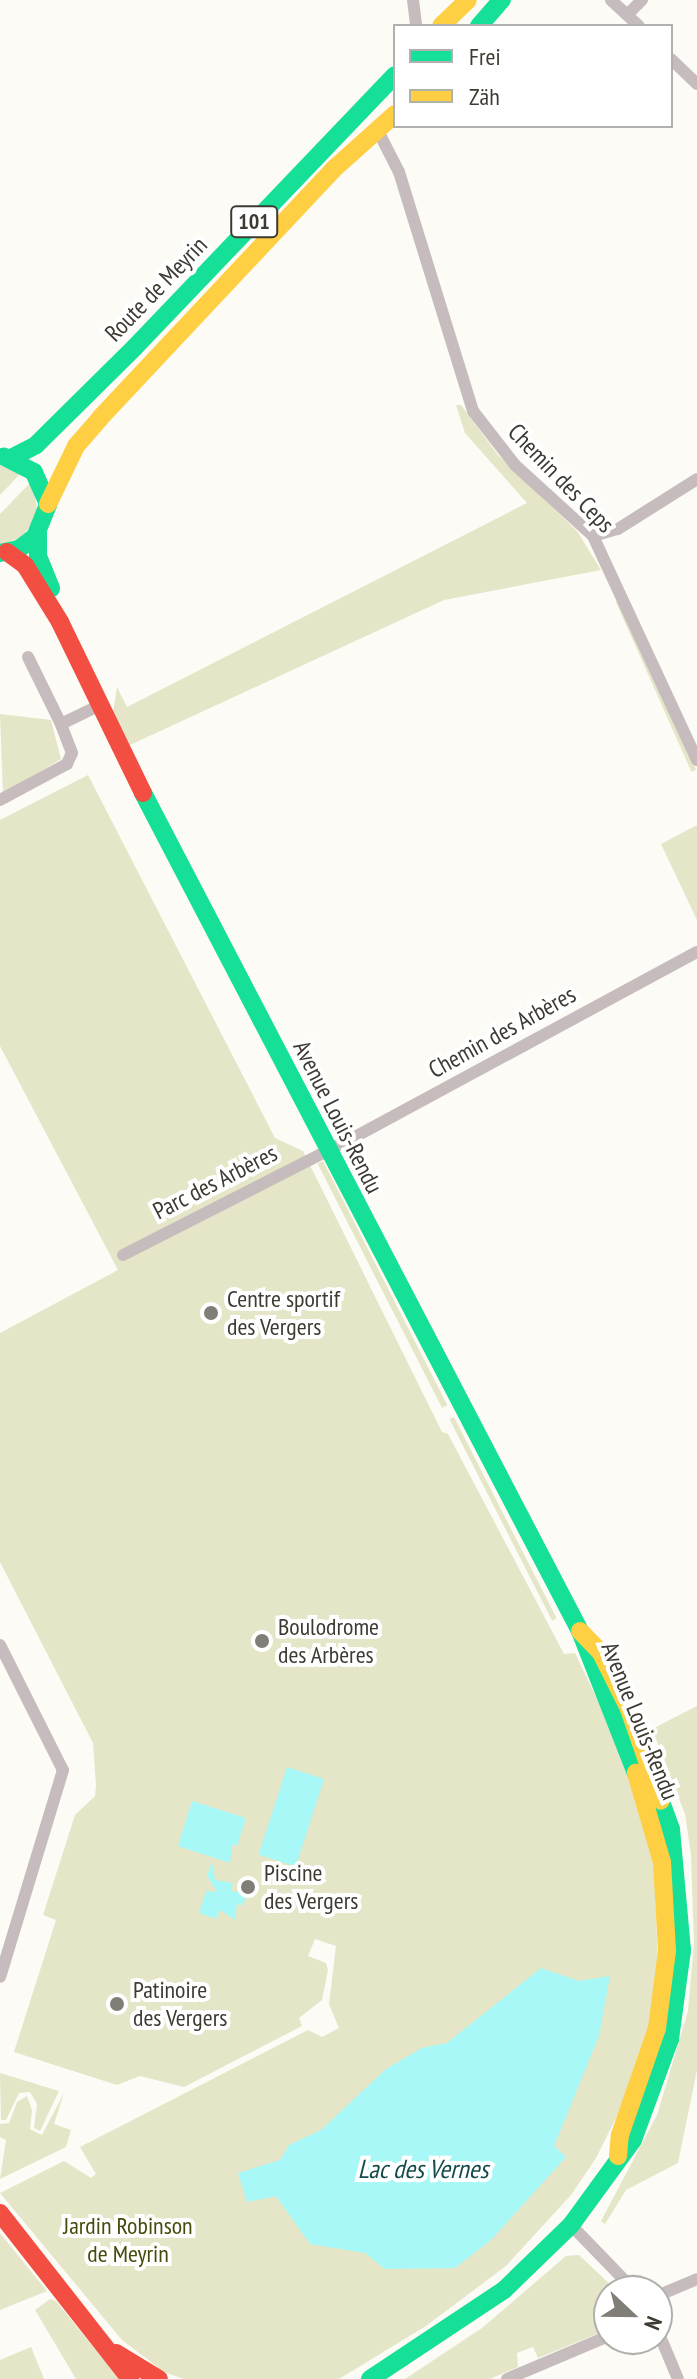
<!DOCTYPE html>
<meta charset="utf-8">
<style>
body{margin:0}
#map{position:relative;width:697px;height:2379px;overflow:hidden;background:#fcfbf5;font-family:"PT Sans Narrow",sans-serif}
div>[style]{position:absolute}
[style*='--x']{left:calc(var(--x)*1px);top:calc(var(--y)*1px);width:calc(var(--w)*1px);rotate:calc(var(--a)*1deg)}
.green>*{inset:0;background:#e4e6c7;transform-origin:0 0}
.water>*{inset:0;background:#a7f8f6;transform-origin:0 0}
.street>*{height:12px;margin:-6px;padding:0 6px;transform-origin:6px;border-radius:6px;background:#c6bcbd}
.fast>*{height:18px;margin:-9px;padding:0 9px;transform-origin:9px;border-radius:9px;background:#16e098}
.slow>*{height:18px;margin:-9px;padding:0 9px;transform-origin:9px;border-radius:9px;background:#ffcf43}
.jam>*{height:18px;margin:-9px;padding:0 9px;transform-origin:9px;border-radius:9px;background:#f24e42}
.dots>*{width:22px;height:22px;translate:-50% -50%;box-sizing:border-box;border:4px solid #fff;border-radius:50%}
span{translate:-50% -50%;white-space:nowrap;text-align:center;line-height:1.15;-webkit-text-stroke:8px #fff;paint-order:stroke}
.shield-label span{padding:2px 6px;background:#fff;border:2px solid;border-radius:6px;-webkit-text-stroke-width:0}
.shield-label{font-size:22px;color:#3d3a31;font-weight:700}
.street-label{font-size:24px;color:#3d3a31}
.poi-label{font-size:24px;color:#3d3a31}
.left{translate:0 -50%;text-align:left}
.park-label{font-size:24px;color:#464a0a}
.water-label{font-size:26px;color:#174b4b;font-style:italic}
.legend{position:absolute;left:393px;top:24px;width:280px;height:104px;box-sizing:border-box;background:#fff;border:2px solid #b1b0ad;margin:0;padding:10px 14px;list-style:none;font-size:24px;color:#3d3a31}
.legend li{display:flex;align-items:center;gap:16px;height:40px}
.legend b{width:40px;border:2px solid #b1b0ad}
.north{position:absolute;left:593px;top:2275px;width:80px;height:80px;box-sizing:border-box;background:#fff;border:2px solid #b1b0ad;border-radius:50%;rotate:112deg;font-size:22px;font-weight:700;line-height:32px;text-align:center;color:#3d3a31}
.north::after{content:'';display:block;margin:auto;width:28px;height:36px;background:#807e76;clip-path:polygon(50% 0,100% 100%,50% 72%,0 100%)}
</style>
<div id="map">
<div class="green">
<i style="clip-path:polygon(456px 405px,461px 405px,498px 455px,577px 531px,601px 570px,444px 600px,130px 745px,113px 712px,117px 687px,127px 707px,527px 503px,465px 433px)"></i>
<i style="clip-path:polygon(0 465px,22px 472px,0 495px)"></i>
<i style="clip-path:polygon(32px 481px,38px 513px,23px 537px,0 545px,0 514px)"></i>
<i style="left:620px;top:599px;width:187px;height:5px;rotate:66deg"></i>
<i style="clip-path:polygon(0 714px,51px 720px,61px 759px,3px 794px)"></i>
<i style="clip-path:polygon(88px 775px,275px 1138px,303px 1151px,442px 1432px,448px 1434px,564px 1654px,575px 1653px,621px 1749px,654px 1865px,658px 1966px,650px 2023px,626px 2098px,596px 2158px,571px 2195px,506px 2266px,426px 2326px,339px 2379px,184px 2379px,164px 2372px,122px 2340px,0 2193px,64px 2161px,91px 2178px,96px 2174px,80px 2147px,308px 2030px,322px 2037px,339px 2028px,329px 2004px,336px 1946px,315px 1939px,308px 1956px,326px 1963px,328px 1970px,322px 2000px,299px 2018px,302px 2026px,184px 2087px,140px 2076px,117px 2085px,14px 2052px,56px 1920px,43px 1915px,75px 1815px,95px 1796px,96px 1785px,93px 1743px,0 1562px,0 1333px,118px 1270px,0 1046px,0 820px)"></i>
<i style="clip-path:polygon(697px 825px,697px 920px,661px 844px)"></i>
<i style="left:323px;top:1161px;width:274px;height:6px;rotate:63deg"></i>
<i style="left:454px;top:1417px;width:226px;height:5px;rotate:63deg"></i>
<i style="clip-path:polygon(697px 1706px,697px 2070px,678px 2163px,626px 2190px,605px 2224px,601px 2221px,657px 2115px,688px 2011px,694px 1943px,691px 1855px,685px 1814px,652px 1729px)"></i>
<i style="clip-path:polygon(0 2073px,59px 2091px,40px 2131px,34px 2128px,37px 2104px,30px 2092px,19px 2093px,6px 2120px,1px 2120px)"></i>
<i style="clip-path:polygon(64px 2093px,54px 2124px,71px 2130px,66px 2147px,0 2179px,6px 2140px,0 2137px,0 2124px,9px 2123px,17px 2102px,27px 2096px,32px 2110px,30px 2129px,42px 2135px)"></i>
<i style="clip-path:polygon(0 2233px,47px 2291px,0 2310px)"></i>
<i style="clip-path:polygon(579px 2255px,617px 2291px,609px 2291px,609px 2329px,538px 2358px,533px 2347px,517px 2353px,518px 2367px,490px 2379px,405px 2379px,482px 2328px,566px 2256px)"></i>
<i style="clip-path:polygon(50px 2299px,56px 2301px,119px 2379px,76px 2379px,35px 2310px)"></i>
<i style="clip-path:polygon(31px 2347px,44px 2379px,0 2379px,0 2360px)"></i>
</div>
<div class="water">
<i style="left:287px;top:1767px;width:39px;height:92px;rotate:18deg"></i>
<i style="clip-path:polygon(192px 1801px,246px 1818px,237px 1846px,232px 1845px,230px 1863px,178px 1846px)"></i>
<i style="clip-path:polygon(212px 1862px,215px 1880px,233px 1883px,231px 1891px,247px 1893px,243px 1905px,237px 1904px,235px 1920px,220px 1910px,216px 1919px,199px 1913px,206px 1891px,217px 1892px,207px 1876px)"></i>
<i style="clip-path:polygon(541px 1968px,579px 1981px,610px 1976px,599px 2036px,554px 2146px,566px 2157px,491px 2240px,455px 2268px,385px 2269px,365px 2253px,310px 2244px,276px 2196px,247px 2202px,238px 2173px,280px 2160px,289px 2145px,321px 2130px,386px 2069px,422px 2048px,447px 2043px)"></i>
</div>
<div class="street">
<i style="--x:413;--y:0;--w:26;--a:83"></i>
<i style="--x:611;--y:0;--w:38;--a:43"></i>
<i style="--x:628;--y:14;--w:20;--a:-45"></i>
<i style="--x:671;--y:59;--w:36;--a:44"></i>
<i style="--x:378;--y:131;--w:46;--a:62.9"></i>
<i style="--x:399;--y:172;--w:250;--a:72.8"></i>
<i style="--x:473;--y:411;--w:68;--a:52.1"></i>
<i style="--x:515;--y:465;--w:105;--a:42.3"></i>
<i style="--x:593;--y:536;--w:247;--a:65.1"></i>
<i style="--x:593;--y:536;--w:26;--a:-16"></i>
<i style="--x:618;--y:529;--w:93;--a:-32.3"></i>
<i style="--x:28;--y:657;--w:75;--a:63.8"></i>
<i style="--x:0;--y:800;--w:76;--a:-28.2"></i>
<i style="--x:67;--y:764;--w:12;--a:-66"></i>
<i style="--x:72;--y:753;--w:31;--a:-111"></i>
<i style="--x:61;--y:724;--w:41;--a:-25.9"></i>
<i style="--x:123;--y:1255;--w:256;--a:-27"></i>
<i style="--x:351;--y:1139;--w:393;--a:-28.4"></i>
<i style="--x:0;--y:1645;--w:140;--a:63.3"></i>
<i style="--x:63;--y:1770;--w:216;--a:106.9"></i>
<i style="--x:571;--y:2225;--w:92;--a:45.9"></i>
<i style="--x:657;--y:2296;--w:43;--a:-23"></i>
<i style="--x:657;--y:2329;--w:54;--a:67.2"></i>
<i style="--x:507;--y:2379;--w:111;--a:-22.9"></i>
</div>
<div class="fast">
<i style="--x:479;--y:26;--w:35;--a:-49"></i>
<i style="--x:11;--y:458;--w:28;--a:-27"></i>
<i style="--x:36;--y:445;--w:139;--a:-44.7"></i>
<i style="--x:135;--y:347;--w:376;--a:-46.3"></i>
<i style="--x:38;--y:534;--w:22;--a:90"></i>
<i style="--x:38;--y:556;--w:35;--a:68"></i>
<i style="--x:0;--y:553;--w:19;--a:-12"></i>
<i style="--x:19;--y:549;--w:20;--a:-37"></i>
<i style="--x:35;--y:537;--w:35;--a:-68"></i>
<i style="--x:48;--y:504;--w:35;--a:-114"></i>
<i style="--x:34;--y:472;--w:34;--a:-153"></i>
<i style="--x:143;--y:793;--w:945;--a:62.46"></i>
<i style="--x:580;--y:1631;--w:153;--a:68.5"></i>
<i style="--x:370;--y:2379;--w:161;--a:-33.6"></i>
<i style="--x:504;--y:2290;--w:93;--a:-44.1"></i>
<i style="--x:571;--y:2225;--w:105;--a:-53.9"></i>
<i style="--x:633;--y:2140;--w:108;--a:-69.9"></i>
<i style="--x:670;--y:2039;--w:90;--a:-82.3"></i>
<i style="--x:682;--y:1950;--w:121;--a:-95.2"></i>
<i style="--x:671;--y:1829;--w:30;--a:-110"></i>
</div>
<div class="slow">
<i style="--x:441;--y:26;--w:37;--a:-44"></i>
<i style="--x:48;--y:504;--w:64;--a:-64.2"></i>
<i style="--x:76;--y:446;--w:37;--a:-49"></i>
<i style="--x:100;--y:418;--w:345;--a:-46.8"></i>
<i style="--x:336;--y:167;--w:79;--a:-41.9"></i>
<i style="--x:580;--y:1631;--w:30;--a:46"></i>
<i style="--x:601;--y:1653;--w:63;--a:63.4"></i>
<i style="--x:629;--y:1709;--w:97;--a:70.8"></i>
<i style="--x:618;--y:2156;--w:21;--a:-85"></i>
<i style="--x:620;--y:2135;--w:113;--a:-70.9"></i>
<i style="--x:657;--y:2028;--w:78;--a:-82.6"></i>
<i style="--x:667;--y:1951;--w:89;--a:-93.2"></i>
<i style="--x:662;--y:1862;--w:93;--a:-106.3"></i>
</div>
<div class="jam">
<i style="--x:7;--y:552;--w:22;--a:36"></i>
<i style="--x:25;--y:565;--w:67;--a:58.4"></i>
<i style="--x:60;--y:622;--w:190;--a:64.1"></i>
<i style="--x:0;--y:2213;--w:211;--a:51.9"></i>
<i style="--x:116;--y:2353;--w:50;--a:31.2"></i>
</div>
<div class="dots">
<i style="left:211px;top:1313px;background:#807e76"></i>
<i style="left:262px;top:1641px;background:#807e76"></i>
<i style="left:248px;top:1887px;background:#807e76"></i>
<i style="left:117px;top:2004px;background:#807e76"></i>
</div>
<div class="shield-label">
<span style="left:254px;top:222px">101</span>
</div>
<div class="street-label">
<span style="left:156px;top:289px;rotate:-46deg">Route de Meyrin</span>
<span style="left:561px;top:478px;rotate:46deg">Chemin des Ceps</span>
<span style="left:502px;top:1032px;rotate:-29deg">Chemin des Arbères</span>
<span style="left:338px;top:1117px;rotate:63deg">Avenue Louis-Rendu</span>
<span style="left:215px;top:1182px;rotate:-27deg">Parc des Arbères</span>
<span style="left:640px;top:1721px;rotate:68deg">Avenue Louis-Rendu</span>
</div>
<div class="poi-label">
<span class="left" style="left:227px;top:1313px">Centre sportif<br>des Vergers</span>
<span class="left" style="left:278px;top:1641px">Boulodrome<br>des Arbères</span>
<span class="left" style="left:264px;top:1887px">Piscine<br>des Vergers</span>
<span class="left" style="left:133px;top:2004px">Patinoire<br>des Vergers</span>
</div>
<div class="park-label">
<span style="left:128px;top:2240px">Jardin Robinson<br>de Meyrin</span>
</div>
<div class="water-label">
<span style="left:423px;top:2169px">Lac des Vernes</span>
</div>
<ul class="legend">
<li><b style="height:10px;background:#16e098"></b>Frei</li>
<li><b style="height:10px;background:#ffcf43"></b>Zäh</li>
</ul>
<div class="north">N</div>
</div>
